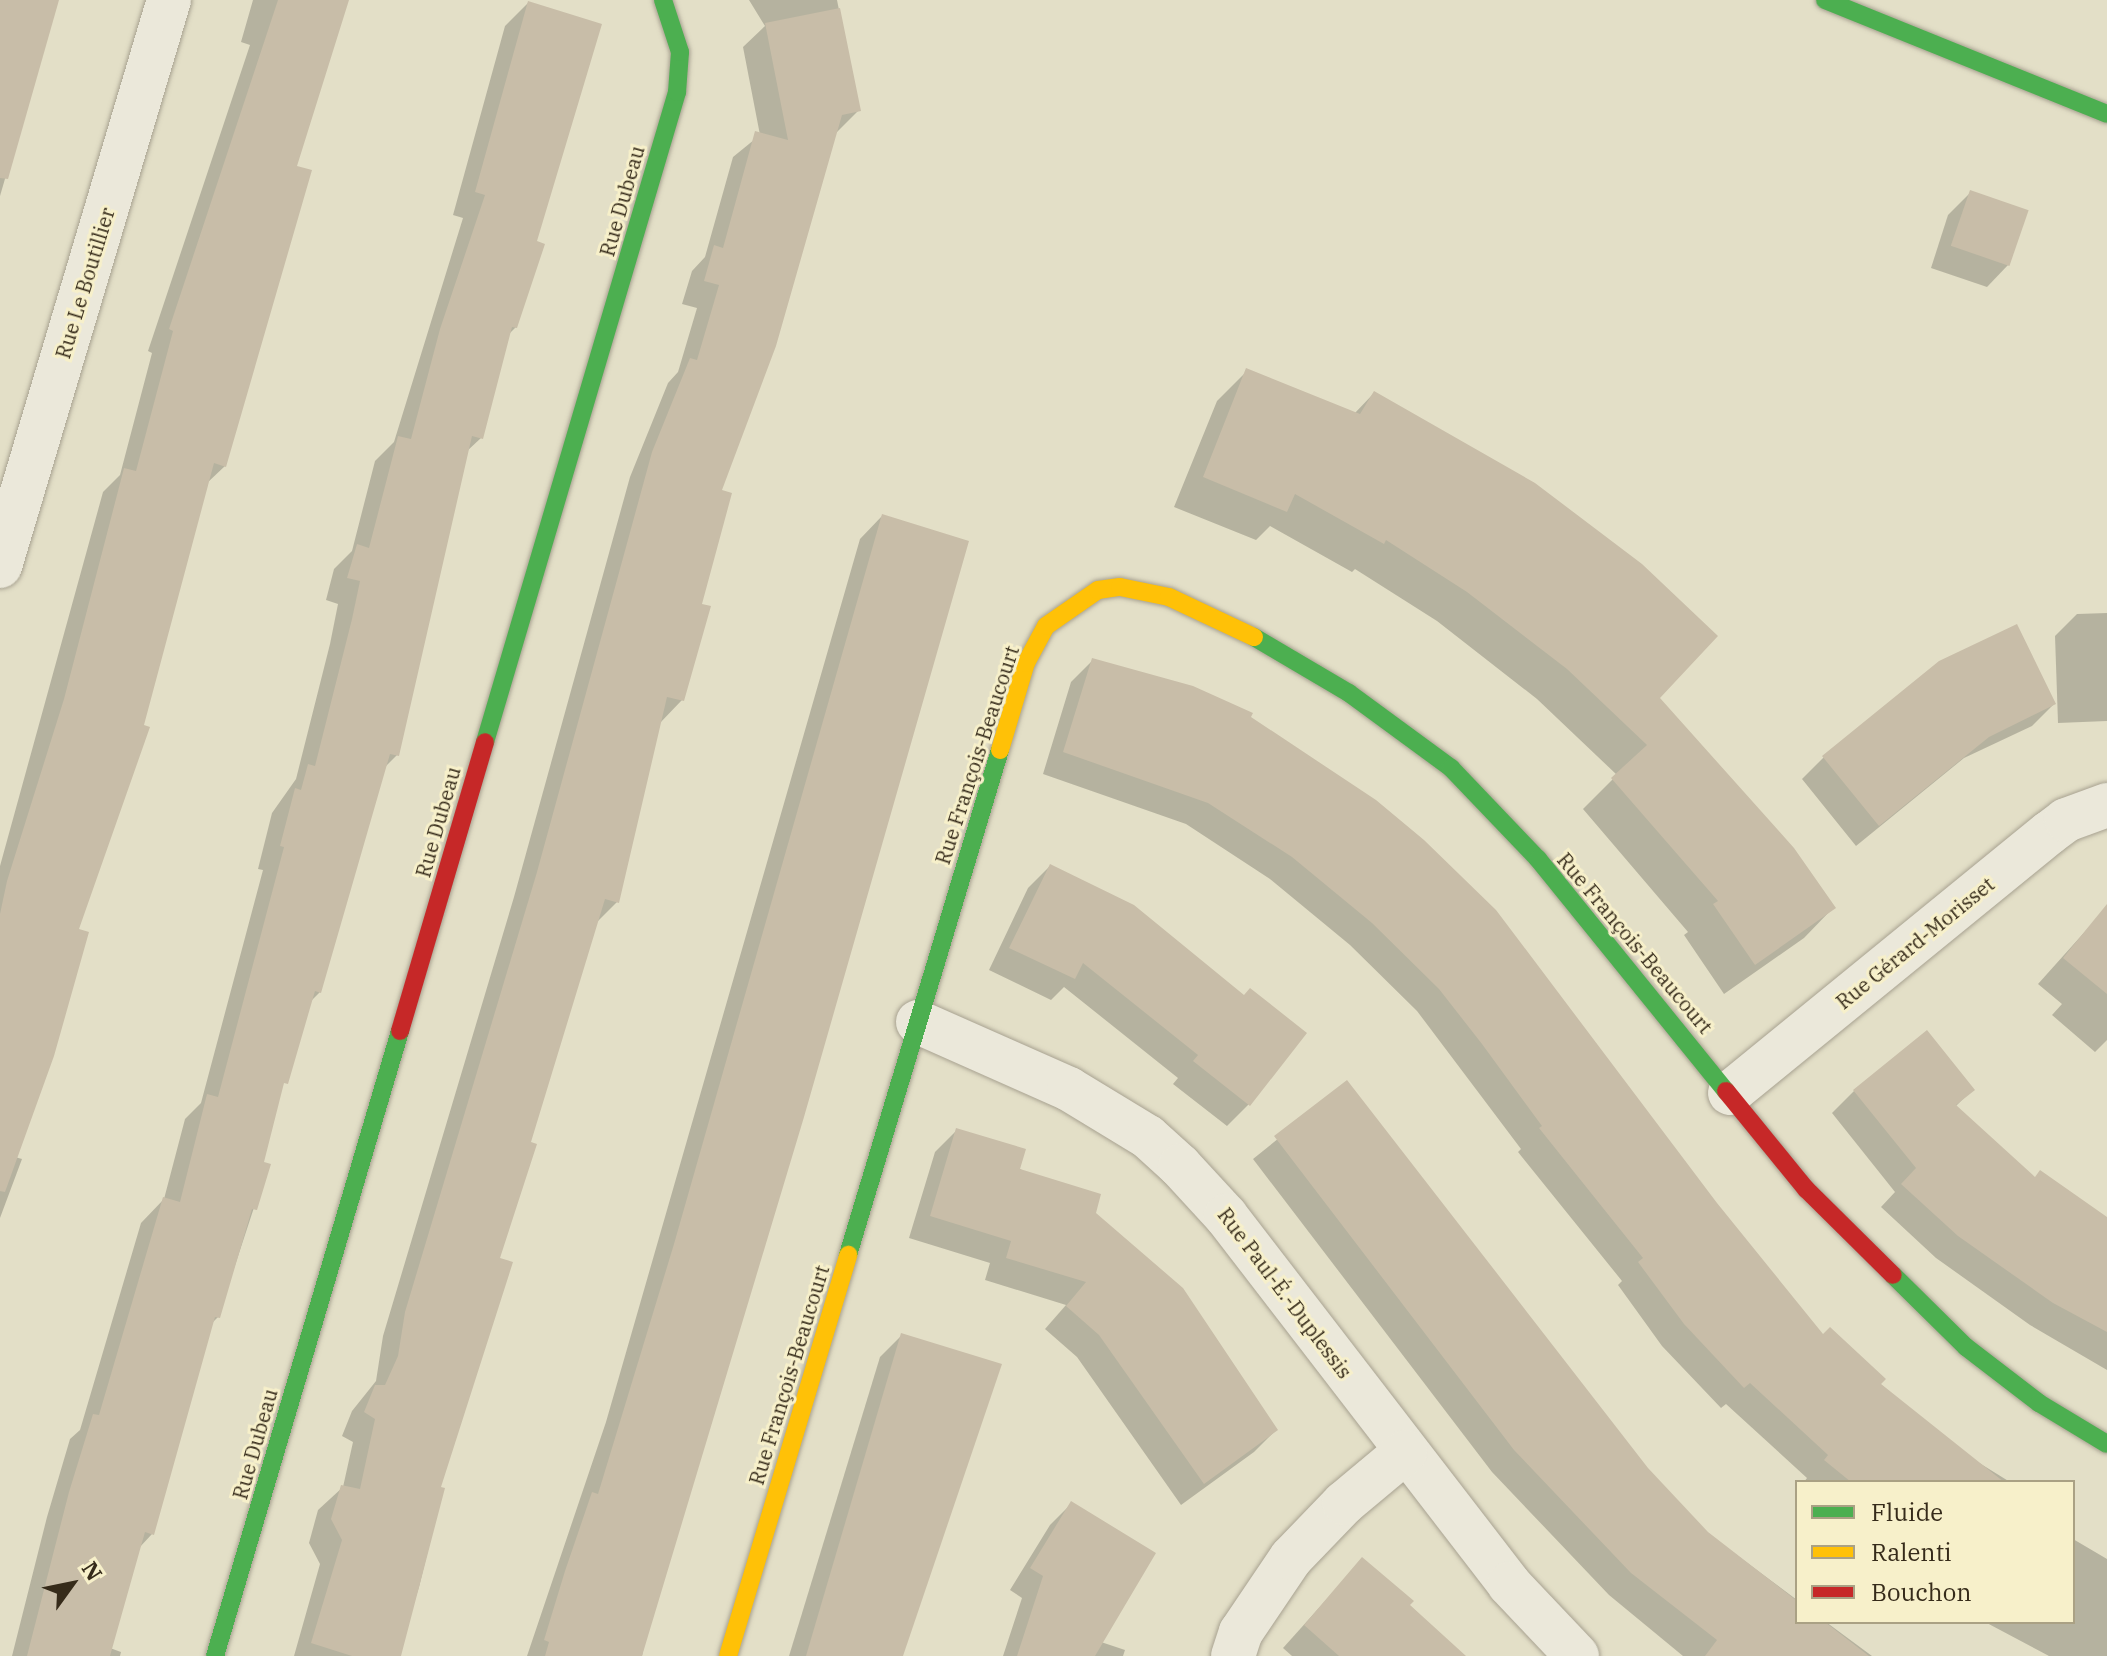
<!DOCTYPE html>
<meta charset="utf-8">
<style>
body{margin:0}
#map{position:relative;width:2107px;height:1656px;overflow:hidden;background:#e3dfc7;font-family:"IBM Plex Serif",serif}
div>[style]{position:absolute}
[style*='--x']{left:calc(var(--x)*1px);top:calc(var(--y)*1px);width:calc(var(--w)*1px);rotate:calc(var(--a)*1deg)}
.shadow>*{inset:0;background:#0003}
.building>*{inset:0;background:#c8bda8;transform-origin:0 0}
.roads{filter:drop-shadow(0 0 2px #a8a291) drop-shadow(0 0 2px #a8a291)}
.street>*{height:44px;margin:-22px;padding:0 22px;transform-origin:22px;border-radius:22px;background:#ebe8da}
.fast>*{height:18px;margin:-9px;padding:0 9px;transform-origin:9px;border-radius:9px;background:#4caf50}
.slow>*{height:18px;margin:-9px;padding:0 9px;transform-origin:9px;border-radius:9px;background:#ffc107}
.jam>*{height:18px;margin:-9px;padding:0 9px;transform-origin:9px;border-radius:9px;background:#c62828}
span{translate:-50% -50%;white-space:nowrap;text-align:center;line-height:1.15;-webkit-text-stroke:6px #f7f0ca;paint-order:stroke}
.street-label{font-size:20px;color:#362b1a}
.legend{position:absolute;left:1795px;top:1480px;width:280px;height:144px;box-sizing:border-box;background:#f7f0ca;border:2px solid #aaa184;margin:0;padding:10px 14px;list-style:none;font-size:24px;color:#362b1a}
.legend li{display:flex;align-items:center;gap:16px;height:40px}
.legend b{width:40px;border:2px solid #aaa184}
.north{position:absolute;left:32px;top:1544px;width:80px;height:80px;-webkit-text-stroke:6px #f7f0ca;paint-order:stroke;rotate:57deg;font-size:22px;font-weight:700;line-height:32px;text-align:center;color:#362b1a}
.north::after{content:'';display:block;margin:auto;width:28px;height:36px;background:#362b1a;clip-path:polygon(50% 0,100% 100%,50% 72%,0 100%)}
</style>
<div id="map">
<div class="shadow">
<i style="clip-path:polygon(0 0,57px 0,0 196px)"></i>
<i style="clip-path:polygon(253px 0,346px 0,294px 167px,225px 466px,206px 484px,76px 930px,15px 1157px,22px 1159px,0 1218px,0 866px,103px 492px,120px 475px,152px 353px,148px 351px,250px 45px,241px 42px)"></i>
<i style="clip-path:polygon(749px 0,837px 0,859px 110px,836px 133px,719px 491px,682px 700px,659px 724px,617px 902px,596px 923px,528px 1144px,439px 1488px,443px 1489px,419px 1587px,397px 1656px,294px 1656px,320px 1564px,309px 1543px,318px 1510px,343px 1487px,353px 1442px,342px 1436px,352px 1411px,376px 1381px,383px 1336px,514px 897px,630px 477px,668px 383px,678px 372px,697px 308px,682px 304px,692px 271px,705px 257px,733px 157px,760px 135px,743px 47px,765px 26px)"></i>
<i style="clip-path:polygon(528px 3px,535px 242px,516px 327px,508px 335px,481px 438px,466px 452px,397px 755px,384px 768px,320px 992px,310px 1002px,280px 1089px,262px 1163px,268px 1165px,218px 1317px,211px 1324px,152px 1534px,139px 1548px,110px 1648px,121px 1652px,120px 1656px,12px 1656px,47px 1517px,70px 1439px,80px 1430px,141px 1223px,164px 1199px,185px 1119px,201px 1103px,263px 870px,258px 869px,272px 813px,296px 779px,330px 644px,338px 604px,326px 600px,334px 569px,352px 551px,375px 461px,394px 442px,463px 218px,453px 215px,505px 26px)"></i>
<i style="clip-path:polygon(1970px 193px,2009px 264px,1987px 287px,1931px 268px,1948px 215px)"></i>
<i style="clip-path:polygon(1247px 371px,1354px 414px,1374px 393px,1657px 698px,1833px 908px,1804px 938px,1724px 994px,1684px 935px,1688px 932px,1583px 809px,1617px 775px,1537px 699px,1437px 621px,1355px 569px,1352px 572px,1270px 526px,1256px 540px,1174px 507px,1217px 401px)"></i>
<i style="clip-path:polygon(882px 516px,642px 1656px,527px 1656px,606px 1422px,860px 539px)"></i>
<i style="clip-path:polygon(2107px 613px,2107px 721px,2058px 723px,2055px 636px,2077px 614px)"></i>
<i style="clip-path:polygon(1093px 660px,1248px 718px,1715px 1204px,1823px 1337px,1968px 1456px,2010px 1482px,1804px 1482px,1807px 1478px,1726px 1404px,1721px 1408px,1662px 1346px,1618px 1285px,1622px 1281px,1518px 1152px,1521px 1149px,1417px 1011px,1350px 945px,1270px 879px,1186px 824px,1043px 774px,1071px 682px)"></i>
<i style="clip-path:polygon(2054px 704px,2032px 726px,1964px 758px,1856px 846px,1802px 779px,1824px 757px)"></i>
<i style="clip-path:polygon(1050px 866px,1244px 997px,1249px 1104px,1227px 1126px,1173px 1084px,1178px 1078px,1064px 987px,1051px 1000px,989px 970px,1028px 888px)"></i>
<i style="clip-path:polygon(2107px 907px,2107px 1040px,2095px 1052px,2052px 1015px,2062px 1004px,2038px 984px)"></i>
<i style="clip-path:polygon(1347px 1083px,1615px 1434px,1707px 1533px,1797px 1600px,1797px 1622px,1826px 1622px,1872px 1656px,1683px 1656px,1609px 1595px,1492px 1472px,1253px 1159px)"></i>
<i style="clip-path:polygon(1972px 1090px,1955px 1107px,2034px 1179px,2107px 1220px,2107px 1370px,2030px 1325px,1936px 1258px,1881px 1207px,1895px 1192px,1832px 1113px,1854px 1091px)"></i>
<i style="clip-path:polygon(957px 1130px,1093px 1214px,1276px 1430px,1254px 1452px,1181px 1505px,1077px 1357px,1045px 1329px,1066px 1305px,985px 1280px,990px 1263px,909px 1238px,935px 1152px)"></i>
<i style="clip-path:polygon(902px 1335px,901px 1656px,789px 1656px,880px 1357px)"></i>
<i style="clip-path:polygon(1072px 1503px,1101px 1642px,1125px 1650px,1123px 1656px,1003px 1656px,1022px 1598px,1010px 1590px,1050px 1525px)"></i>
<i style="clip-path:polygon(2073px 1539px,2107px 1559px,2107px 1656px,2049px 1656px,1985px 1622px,2073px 1622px)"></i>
<i style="clip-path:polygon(1362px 1560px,1463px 1656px,1292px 1656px,1283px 1648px)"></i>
</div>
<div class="building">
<i style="clip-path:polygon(0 0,59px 0,8px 179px,0 178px)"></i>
<i style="clip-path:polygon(278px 0,349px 0,297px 166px,312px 170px,226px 467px,214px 463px,144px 725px,150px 727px,79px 929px,89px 932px,54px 1056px,5px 1192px,0 1191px,0 914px,7px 881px,64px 699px,124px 468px,136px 471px,173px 331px,169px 329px)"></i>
<i style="clip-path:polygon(528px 1px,602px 24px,537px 241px,545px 244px,517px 328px,512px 327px,483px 439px,472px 436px,399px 756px,390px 754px,321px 993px,315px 991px,288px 1084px,284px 1083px,264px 1162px,271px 1164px,257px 1210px,252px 1209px,220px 1318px,215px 1317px,154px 1535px,145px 1532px,110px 1656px,27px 1656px,69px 1492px,93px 1414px,99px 1415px,163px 1197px,180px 1202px,207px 1094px,218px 1097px,284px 847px,280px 846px,295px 788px,301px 790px,308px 764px,315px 766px,352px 619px,360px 581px,347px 578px,357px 544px,369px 548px,398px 436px,411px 439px,440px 329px,485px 195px,475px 192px)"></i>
<i style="clip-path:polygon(840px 8px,861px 111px,842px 115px,776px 346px,722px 490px,732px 493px,702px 604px,711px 606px,684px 701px,667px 697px,619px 903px,605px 899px,531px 1142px,537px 1144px,500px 1258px,513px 1262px,441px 1487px,445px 1488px,401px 1656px,352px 1656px,311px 1643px,342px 1540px,331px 1519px,341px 1485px,360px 1489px,375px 1419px,364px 1412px,375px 1385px,385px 1385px,398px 1356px,405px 1312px,537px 872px,652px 452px,690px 358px,697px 360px,719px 285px,704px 281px,714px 245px,723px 248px,755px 131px,788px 140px,765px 23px)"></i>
<i style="left:1970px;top:190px;width:62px;height:59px;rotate:19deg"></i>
<i style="clip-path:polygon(1246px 368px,1360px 414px,1374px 391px,1535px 483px,1642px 564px,1718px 636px,1660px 698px,1794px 848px,1836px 908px,1755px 965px,1713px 904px,1718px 901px,1611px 778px,1647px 745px,1567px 669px,1467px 592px,1386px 540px,1384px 544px,1295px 494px,1287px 512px,1203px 477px)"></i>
<i style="clip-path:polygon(882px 514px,969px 541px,804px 1117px,642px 1656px,545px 1656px,549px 1642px,544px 1640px,565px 1571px,592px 1492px,598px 1494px,674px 1244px)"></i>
<i style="clip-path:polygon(2017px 624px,2056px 704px,1989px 737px,1879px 826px,1822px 756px,1939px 661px)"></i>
<i style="clip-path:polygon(1092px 658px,1193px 686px,1253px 713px,1251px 717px,1376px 800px,1424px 840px,1496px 910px,1717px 1203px,1823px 1334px,1830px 1327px,1886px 1379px,1881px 1384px,2004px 1482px,1851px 1482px,1824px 1460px,1828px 1455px,1750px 1383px,1744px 1388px,1684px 1324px,1638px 1262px,1643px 1258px,1539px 1128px,1542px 1126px,1482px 1044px,1439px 989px,1372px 923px,1292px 857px,1208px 803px,1063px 752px)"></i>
<i style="clip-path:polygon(1050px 864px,1134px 905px,1244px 995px,1250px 988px,1307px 1033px,1250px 1106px,1193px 1061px,1198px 1055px,1083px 963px,1075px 979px,1009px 948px)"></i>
<i style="clip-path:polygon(2107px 904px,2107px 994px,2063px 958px)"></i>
<i style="clip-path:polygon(1927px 1030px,1975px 1090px,1956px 1105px,2035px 1177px,2040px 1170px,2107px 1217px,2107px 1332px,2053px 1303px,1958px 1236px,1901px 1184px,1916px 1168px,1853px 1090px)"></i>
<i style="clip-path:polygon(1347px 1080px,1648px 1468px,1708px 1532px,1797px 1601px,1797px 1622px,1825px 1622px,1869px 1656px,1705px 1656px,1717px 1640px,1631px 1573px,1514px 1450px,1274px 1136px)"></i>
<i style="clip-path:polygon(956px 1128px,1026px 1149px,1020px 1169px,1101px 1194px,1096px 1213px,1183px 1288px,1278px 1430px,1204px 1484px,1099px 1335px,1066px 1306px,1086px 1282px,1006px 1258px,1011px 1241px,930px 1216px)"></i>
<i style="clip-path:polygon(901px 1333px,1002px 1364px,903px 1656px,806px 1656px)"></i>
<i style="clip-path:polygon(1071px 1501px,1156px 1553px,1095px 1656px,1017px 1656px,1043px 1576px,1030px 1568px)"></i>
<i style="clip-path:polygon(1362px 1557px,1414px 1601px,1410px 1605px,1466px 1656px,1339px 1656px,1304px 1625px)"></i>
</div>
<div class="roads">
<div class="street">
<i style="--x:0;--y:566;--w:591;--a:-73.38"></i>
<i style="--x:918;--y:1022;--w:165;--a:23.9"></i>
<i style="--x:1069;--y:1089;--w:92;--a:31.3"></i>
<i style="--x:1148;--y:1137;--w:43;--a:42.2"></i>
<i style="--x:1180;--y:1166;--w:68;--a:47.4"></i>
<i style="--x:1226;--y:1216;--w:464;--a:52.4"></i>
<i style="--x:1509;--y:1584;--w:99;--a:46.6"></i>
<i style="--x:1730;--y:1093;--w:412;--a:-39.2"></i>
<i style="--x:2049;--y:833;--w:21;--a:-37"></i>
<i style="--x:2066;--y:820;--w:44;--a:-20.1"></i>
<i style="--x:1233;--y:1656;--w:25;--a:-72"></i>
<i style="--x:1241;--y:1632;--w:89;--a:-56"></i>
<i style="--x:1291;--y:1558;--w:76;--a:-46.1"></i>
<i style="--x:1344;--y:1503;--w:80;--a:-39.9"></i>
</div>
<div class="fast">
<i style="--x:1825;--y:0;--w:304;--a:22"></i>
<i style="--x:1254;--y:637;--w:110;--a:30.5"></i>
<i style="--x:1349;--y:693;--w:127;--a:36.3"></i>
<i style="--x:1451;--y:768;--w:126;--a:46.3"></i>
<i style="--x:1538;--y:859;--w:299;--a:51"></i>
<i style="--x:485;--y:742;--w:678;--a:-73.54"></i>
<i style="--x:677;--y:92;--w:40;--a:-85.7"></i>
<i style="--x:680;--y:52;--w:55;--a:-108.1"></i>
<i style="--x:848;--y:1255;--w:527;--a:-73.25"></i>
<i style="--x:1893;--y:1275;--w:103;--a:44.6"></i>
<i style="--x:1966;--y:1347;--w:92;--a:37.5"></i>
<i style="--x:2039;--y:1403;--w:79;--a:31.1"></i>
<i style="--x:215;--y:1656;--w:652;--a:-73.51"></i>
</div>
<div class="slow">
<i style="--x:1000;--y:750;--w:91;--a:-73.4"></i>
<i style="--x:1026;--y:663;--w:42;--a:-61.6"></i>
<i style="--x:1046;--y:626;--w:63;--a:-34.7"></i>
<i style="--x:1098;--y:590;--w:22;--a:-8"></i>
<i style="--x:1120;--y:587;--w:50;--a:11.5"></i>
<i style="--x:1169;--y:597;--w:94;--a:25.2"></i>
<i style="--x:728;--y:1656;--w:419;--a:-73.3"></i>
</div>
<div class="jam">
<i style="--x:400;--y:1031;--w:301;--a:-73.6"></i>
<i style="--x:1726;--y:1091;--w:127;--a:50.8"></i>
<i style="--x:1806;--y:1189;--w:122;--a:44.7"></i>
</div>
</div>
<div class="street-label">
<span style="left:622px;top:201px;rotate:-74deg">Rue Dubeau</span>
<span style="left:85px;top:283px;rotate:-73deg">Rue Le Boutillier</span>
<span style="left:977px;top:755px;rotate:-72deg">Rue François-Beaucourt</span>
<span style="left:438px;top:822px;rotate:-74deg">Rue Dubeau</span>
<span style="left:1635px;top:943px;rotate:50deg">Rue François-Beaucourt</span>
<span style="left:1915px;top:943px;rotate:-39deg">Rue Gérard-Morisset</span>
<span style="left:1285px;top:1293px;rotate:53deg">Rue Paul-É.-Duplessis</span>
<span style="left:789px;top:1375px;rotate:-73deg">Rue François-Beaucourt</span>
<span style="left:255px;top:1444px;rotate:-74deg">Rue Dubeau</span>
</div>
<ul class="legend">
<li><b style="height:10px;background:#4caf50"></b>Fluide</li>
<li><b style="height:10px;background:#ffc107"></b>Ralenti</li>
<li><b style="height:10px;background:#c62828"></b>Bouchon</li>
</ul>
<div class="north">N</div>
</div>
